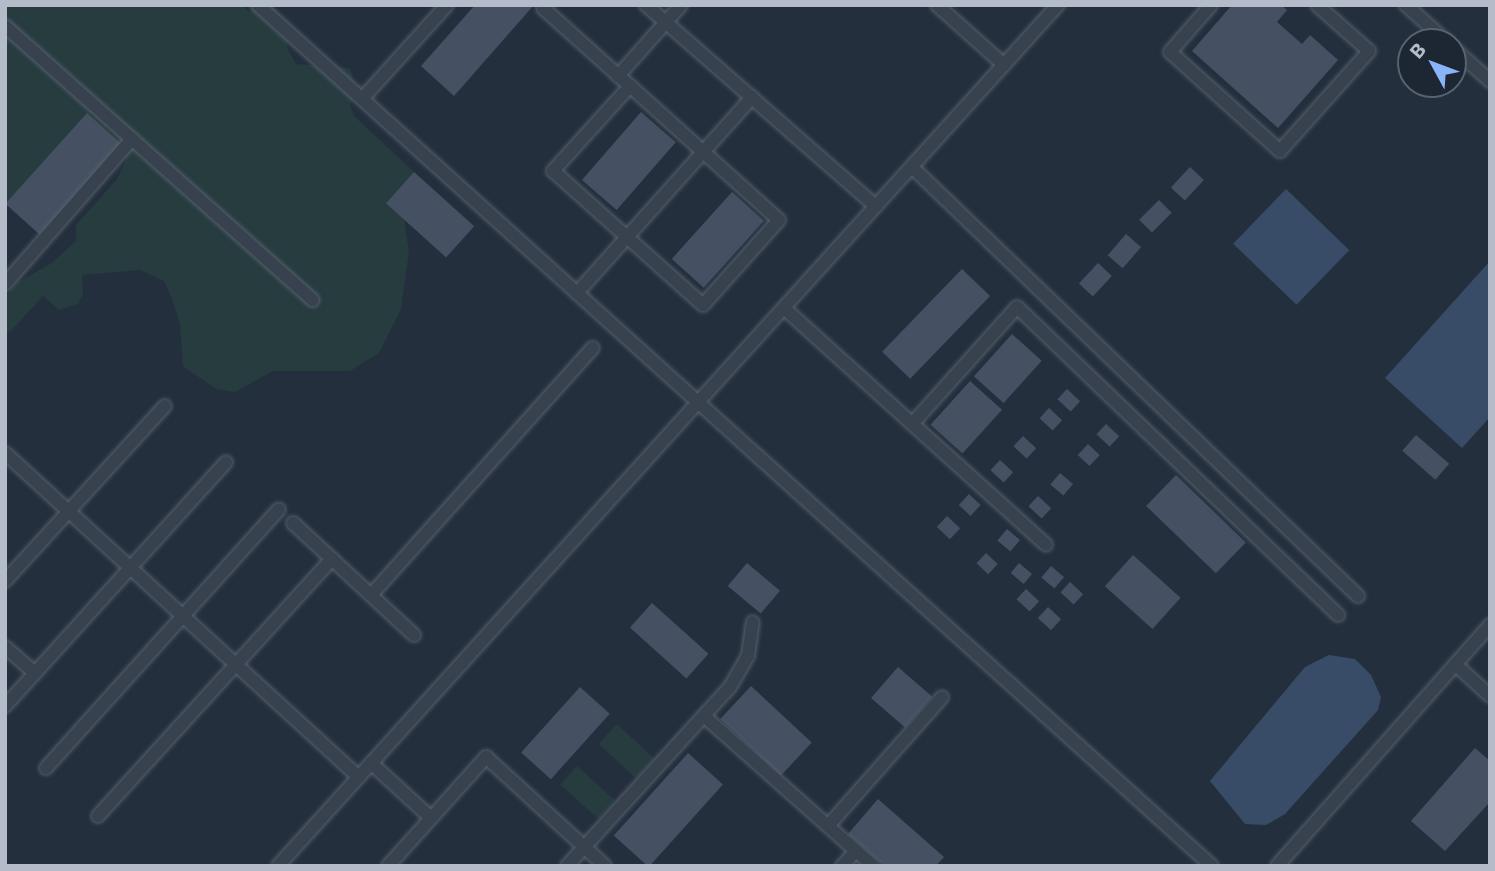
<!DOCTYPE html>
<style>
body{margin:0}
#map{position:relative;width:1495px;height:871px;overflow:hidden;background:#242f3e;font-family:Commissioner,sans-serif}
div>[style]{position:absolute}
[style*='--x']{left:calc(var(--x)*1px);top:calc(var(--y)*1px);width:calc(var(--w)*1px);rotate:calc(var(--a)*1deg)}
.green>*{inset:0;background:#263c3f;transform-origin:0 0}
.water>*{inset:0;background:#394c67;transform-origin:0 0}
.building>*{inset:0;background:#455162;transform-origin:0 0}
.roads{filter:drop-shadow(0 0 2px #565f6c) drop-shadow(0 0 2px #565f6c)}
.service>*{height:12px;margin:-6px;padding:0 6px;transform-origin:6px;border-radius:6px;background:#38414e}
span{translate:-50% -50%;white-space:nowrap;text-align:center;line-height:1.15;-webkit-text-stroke:5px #1d2633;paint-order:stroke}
.frame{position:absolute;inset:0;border:7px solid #b4bcc9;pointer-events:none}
.north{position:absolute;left:1397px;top:28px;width:70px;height:70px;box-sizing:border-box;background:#1d2633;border:2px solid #59626f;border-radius:50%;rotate:311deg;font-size:19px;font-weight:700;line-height:28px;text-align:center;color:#b4bcc9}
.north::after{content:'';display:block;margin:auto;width:24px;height:32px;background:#8ab4f8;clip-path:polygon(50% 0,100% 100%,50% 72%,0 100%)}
</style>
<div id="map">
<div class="green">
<i style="clip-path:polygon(5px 5px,241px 5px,250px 12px,251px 5px,272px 5px,291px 30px,287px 47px,296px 64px,350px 68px,356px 88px,350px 105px,354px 116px,414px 172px,386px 203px,404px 219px,409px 252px,401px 309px,379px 353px,350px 371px,273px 371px,235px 392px,216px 389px,183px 366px,180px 324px,172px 298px,164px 281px,140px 270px,82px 275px,83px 295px,78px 304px,59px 310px,43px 296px,10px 332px,5px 329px,5px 297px,18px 282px,52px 263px,76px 241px,76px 225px,117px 179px,127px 158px,121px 144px,5px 204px)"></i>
<i style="left:617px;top:724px;width:51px;height:27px;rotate:43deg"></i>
<i style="left:577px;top:766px;width:51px;height:25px;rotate:42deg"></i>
</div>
<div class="water">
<i style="left:1286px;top:189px;width:88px;height:76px;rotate:44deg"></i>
<i style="clip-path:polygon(1490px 261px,1490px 417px,1462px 448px,1385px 378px)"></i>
<i style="clip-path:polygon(1329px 655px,1355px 659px,1371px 675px,1381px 697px,1378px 710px,1285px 814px,1266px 825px,1245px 824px,1210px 781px,1305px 667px)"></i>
</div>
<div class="building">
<i style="clip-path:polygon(475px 5px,534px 5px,454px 96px,421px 66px)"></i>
<i style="clip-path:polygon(1232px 5px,1281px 5px,1287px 10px,1277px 22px,1302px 44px,1310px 35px,1338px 60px,1278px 128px,1192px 51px)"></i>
<i style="left:641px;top:112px;width:46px;height:90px;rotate:41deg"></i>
<i style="left:87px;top:113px;width:46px;height:122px;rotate:42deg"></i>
<i style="left:1190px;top:167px;width:19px;height:28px;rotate:43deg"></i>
<i style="left:414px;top:172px;width:81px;height:42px;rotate:42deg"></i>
<i style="left:732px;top:192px;width:43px;height:90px;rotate:42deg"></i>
<i style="left:1159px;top:200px;width:18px;height:28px;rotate:45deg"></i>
<i style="left:1126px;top:234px;width:20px;height:28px;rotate:41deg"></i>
<i style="left:1098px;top:263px;width:19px;height:28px;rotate:43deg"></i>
<i style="left:962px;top:269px;width:39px;height:115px;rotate:44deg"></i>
<i style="left:1012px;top:334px;width:40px;height:57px;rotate:42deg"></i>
<i style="left:970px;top:381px;width:43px;height:59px;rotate:42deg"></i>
<i style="left:1067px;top:389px;width:18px;height:14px;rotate:43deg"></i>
<i style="left:1049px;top:408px;width:18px;height:14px;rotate:43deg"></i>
<i style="left:1106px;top:424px;width:18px;height:14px;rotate:43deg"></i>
<i style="left:1416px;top:435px;width:44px;height:21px;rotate:41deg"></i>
<i style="left:1023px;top:436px;width:18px;height:14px;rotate:43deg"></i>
<i style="left:1088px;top:444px;width:16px;height:15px;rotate:43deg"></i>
<i style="left:1000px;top:460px;width:18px;height:14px;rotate:43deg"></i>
<i style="left:1060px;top:473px;width:17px;height:15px;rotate:40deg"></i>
<i style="left:1176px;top:475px;width:97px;height:43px;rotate:44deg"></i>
<i style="left:969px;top:494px;width:16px;height:15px;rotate:43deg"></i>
<i style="left:1038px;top:496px;width:18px;height:14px;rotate:43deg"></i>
<i style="left:947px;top:516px;width:18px;height:15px;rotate:43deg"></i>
<i style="left:1007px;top:529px;width:17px;height:15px;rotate:40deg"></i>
<i style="left:986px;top:553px;width:16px;height:14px;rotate:43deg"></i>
<i style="left:1133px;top:555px;width:64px;height:42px;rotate:42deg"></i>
<i style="left:747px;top:563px;width:43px;height:30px;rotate:40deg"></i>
<i style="left:1019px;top:563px;width:17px;height:13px;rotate:40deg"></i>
<i style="left:1051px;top:566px;width:17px;height:15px;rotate:40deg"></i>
<i style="left:1070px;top:582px;width:18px;height:14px;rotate:43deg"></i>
<i style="left:1026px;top:589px;width:18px;height:14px;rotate:43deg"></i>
<i style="left:652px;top:603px;width:76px;height:33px;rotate:42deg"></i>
<i style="left:1048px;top:607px;width:18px;height:15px;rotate:43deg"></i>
<i style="left:898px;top:667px;width:45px;height:41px;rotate:41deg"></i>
<i style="left:751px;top:686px;width:83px;height:45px;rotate:43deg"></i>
<i style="left:580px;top:687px;width:40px;height:88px;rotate:42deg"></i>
<i style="clip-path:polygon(1475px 748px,1490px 761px,1490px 802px,1445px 851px,1411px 821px)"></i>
<i style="left:688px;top:753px;width:47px;height:111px;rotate:42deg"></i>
<i style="clip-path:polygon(878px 799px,944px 857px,936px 866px,884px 866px,848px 834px)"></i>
</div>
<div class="roads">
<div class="service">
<i style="--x:258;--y:5;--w:1285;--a:42.07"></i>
<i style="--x:646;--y:5;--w:305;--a:41.2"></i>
<i style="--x:937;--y:5;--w:90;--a:41.8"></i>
<i style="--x:1211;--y:5;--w:62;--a:131.1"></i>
<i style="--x:1170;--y:52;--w:148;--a:42"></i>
<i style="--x:1280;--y:151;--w:134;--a:-48.3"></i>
<i style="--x:1369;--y:51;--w:69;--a:-138.5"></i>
<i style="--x:1406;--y:5;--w:55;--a:42.1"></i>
<i style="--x:543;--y:8;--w:117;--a:41.9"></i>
<i style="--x:5;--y:26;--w:412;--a:41.7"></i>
<i style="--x:1453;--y:48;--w:50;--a:41.7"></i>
<i style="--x:618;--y:76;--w:95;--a:-48.4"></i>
<i style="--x:630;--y:86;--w:200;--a:42"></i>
<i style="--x:779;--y:220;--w:114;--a:131.8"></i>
<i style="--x:703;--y:305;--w:201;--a:-138.2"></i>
<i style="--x:553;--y:171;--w:115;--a:-47.8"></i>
<i style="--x:362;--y:99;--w:127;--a:-47.9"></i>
<i style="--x:912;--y:167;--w:619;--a:43.89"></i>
<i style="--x:5;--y:284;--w:193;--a:-48.8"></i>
<i style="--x:577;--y:293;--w:263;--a:-48.2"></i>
<i style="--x:784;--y:308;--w:353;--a:42.1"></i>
<i style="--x:912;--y:424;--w:157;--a:-48.1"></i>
<i style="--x:1017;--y:307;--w:445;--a:43.8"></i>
<i style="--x:5;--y:453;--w:480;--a:42.5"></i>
<i style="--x:293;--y:523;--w:165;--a:42.8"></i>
<i style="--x:5;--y:581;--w:237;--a:-47.6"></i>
<i style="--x:371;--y:595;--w:332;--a:-48.1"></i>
<i style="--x:5;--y:647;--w:40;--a:41"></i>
<i style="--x:1455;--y:664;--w:47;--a:42.4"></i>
<i style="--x:5;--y:706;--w:329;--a:-47.8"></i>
<i style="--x:704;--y:716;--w:226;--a:41.6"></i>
<i style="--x:371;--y:763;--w:81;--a:42.5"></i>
<i style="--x:46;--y:768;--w:348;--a:-48"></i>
<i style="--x:98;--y:816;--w:348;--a:-47.7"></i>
<i style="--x:828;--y:826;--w:172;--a:-48.5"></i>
<i style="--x:278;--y:866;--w:1162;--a:-47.83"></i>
<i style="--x:388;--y:866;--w:147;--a:-48"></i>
<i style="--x:486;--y:757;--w:161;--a:42.5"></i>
<i style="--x:567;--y:866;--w:242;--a:-47.7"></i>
<i style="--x:730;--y:687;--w:36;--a:-60"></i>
<i style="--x:748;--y:656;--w:34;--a:-82"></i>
<i style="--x:842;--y:866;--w:21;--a:-47"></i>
<i style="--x:1277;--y:866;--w:322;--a:-48.5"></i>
</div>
</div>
<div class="frame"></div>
<div class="north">B</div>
</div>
